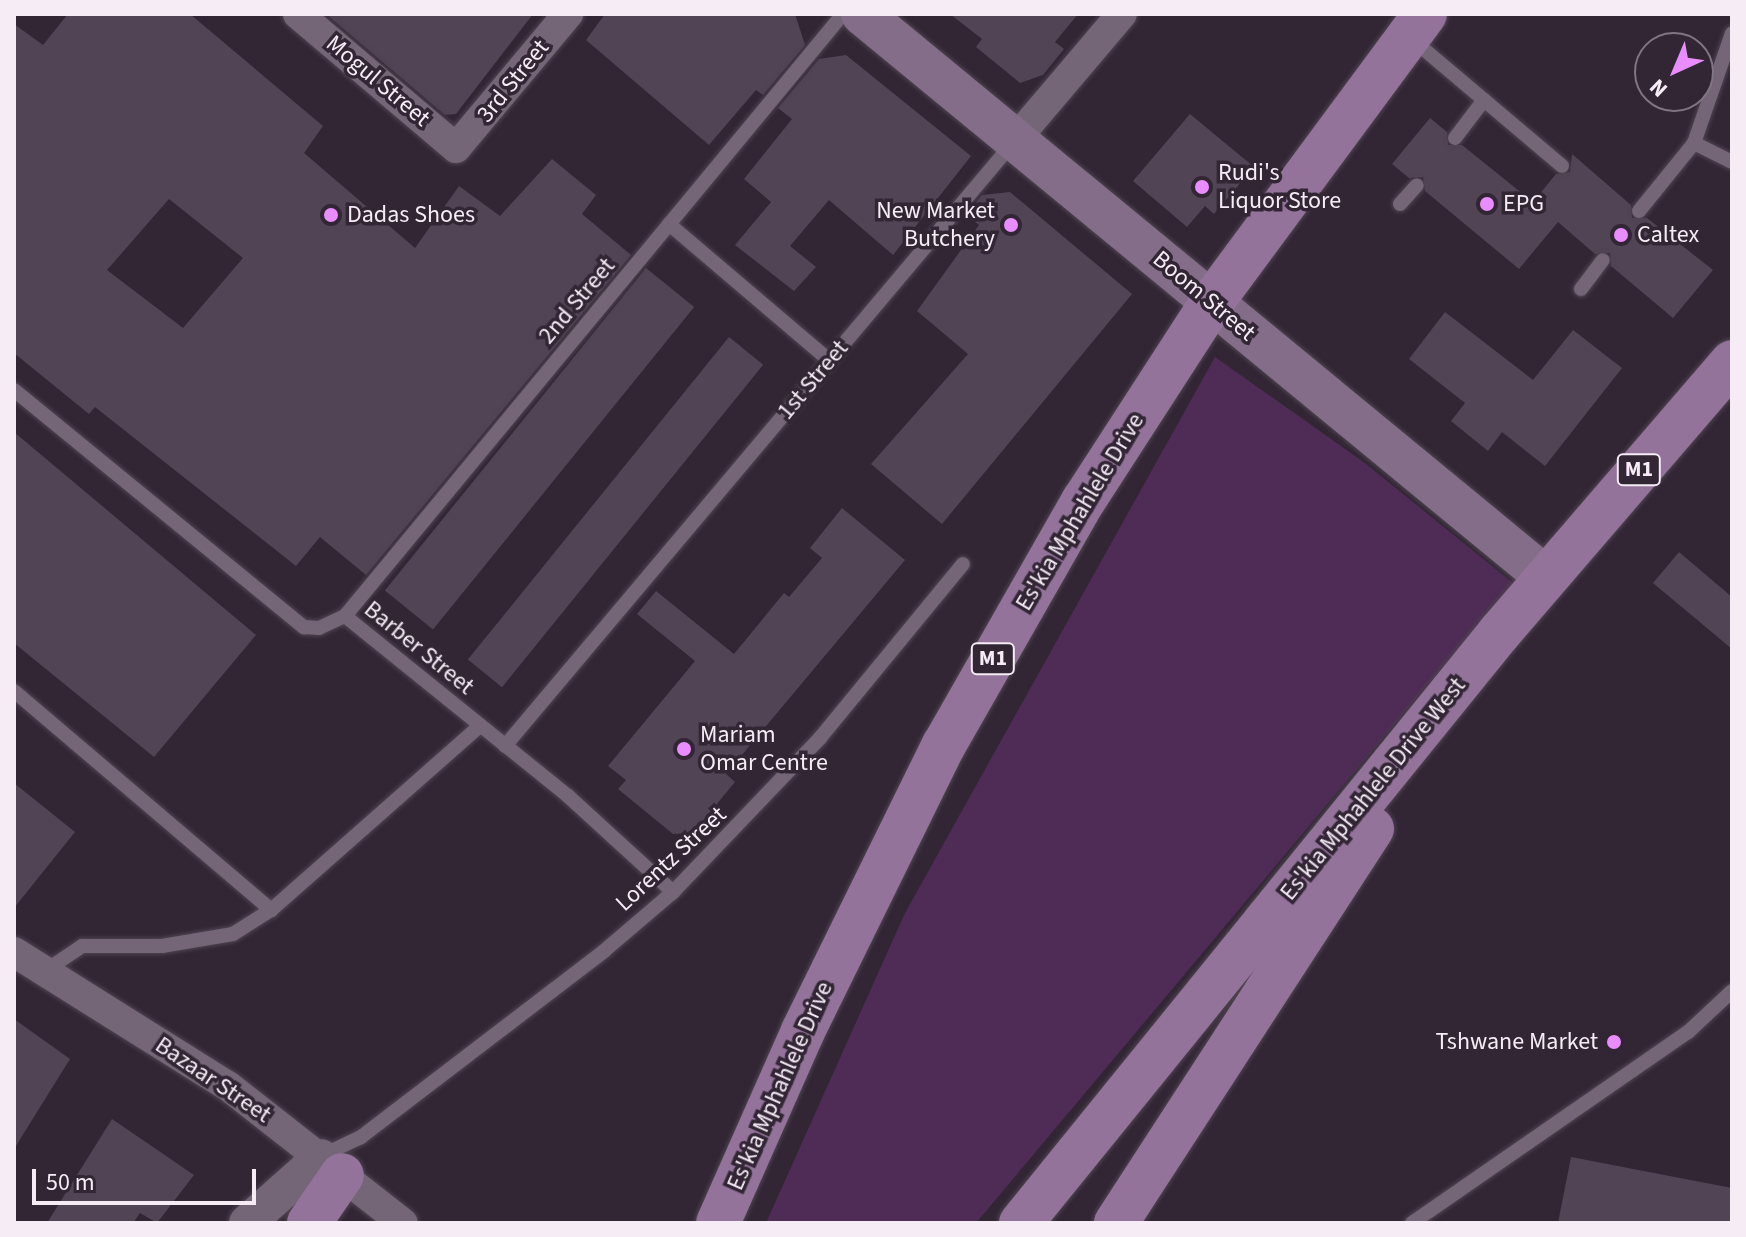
<!DOCTYPE html>
<style>
body{margin:0}
#map{position:relative;width:1746px;height:1237px;overflow:hidden;background:#322635;font-family:"Source Sans 3",sans-serif}
div>[style]{position:absolute}
[style*='--x']{left:calc(var(--x)*1px);top:calc(var(--y)*1px);width:calc(var(--w)*1px);rotate:calc(var(--a)*1deg)}
.green>*{inset:0;background:#4e2c55}
.building>*{inset:0;background:#514454;transform-origin:0 0}
.roads{filter:drop-shadow(0 0 2px #4f4450) drop-shadow(0 0 2px #4f4450)}
.service>*{height:14px;margin:-7px;padding:0 7px;transform-origin:7px;border-radius:7px;background:#746677}
.minor>*{height:30px;margin:-15px;padding:0 15px;transform-origin:15px;border-radius:15px;background:#746677}
.tertiary>*{height:36px;margin:-18px;padding:0 18px;transform-origin:18px;border-radius:18px;background:#746677}
.secondary>*{height:42px;margin:-21px;padding:0 21px;transform-origin:21px;border-radius:21px;background:#846d89}
.primary>*{height:44px;margin:-22px;padding:0 22px;transform-origin:22px;border-radius:22px;background:#93739a}
.dots>*{width:22px;height:22px;translate:-50% -50%;box-sizing:border-box;border:4px solid #322635;border-radius:50%}
span{translate:-50% -50%;white-space:nowrap;text-align:center;line-height:1.15;-webkit-text-stroke:7px #322635;paint-order:stroke}
.shield-label span{padding:2px 6px;background:#322635;border:2px solid;border-radius:6px;-webkit-text-stroke-width:0}
.shield-label{font-size:22px;color:#f5ecf6;font-weight:700}
.street-label{font-size:24px;color:#f5ecf6}
.poi-label{font-size:24px;color:#f5ecf6}
.left{translate:0 -50%;text-align:left}
.right{translate:-100% -50%;text-align:right}
.frame{position:absolute;inset:0;border:16px solid #f5ecf6;pointer-events:none}
.north{position:absolute;left:1634px;top:32px;width:80px;height:80px;box-sizing:border-box;background:#322635;border:2px solid #807582;border-radius:50%;rotate:224deg;font-size:22px;font-weight:700;line-height:32px;text-align:center;color:#f5ecf6}
.north::after{content:'';display:block;margin:auto;width:28px;height:36px;background:#e98dfe;clip-path:polygon(50% 0,100% 100%,50% 72%,0 100%)}
.scale{position:absolute;left:32px;top:1169px;width:224px;height:36px;box-sizing:border-box;border:4px solid #f5ecf6;border-top:0;padding-left:10px;font-size:24px;line-height:28px;white-space:nowrap;color:#f5ecf6;-webkit-text-stroke:6px #322635;paint-order:stroke}
</style>
<div id="map">
<div class="green">
<i style="clip-path:polygon(1215px 357px,1365px 463px,1513px 583px,976px 1223px,766px 1223px,905px 913px)"></i>
</div>
<div class="building">
<i style="clip-path:polygon(evenodd,68px 14px,190px 14px,323px 126px,304px 153px,415px 248px,459px 186px,500px 216px,552px 159px,596px 195px,582px 214px,631px 255px,366px 575px,320px 537px,296px 566px,95px 407px,89px 414px,14px 353px,14px 24px,43px 45px,68px 14px,169px 199px,243px 258px,183px 328px,107px 270px,169px 199px)"></i>
<i style="clip-path:polygon(326px 14px,533px 14px,456px 114px,445px 115px)"></i>
<i style="clip-path:polygon(605px 14px,795px 14px,805px 45px,763px 95px,756px 90px,709px 145px,586px 40px)"></i>
<i style="clip-path:polygon(950px 14px,1078px 14px,1055px 42px,1064px 49px,1043px 75px,1020px 83px,976px 47px,982px 39px)"></i>
<i style="clip-path:polygon(846px 55px,971px 156px,893px 255px,829px 200px,790px 246px,816px 267px,794px 291px,735px 245px,771px 202px,744px 179px,792px 119px,778px 108px,819px 59px)"></i>
<i style="clip-path:polygon(1190px 114px,1254px 167px,1214px 214px,1205px 206px,1187px 227px,1133px 181px)"></i>
<i style="clip-path:polygon(1430px 118px,1447px 132px,1448px 145px,1462px 145px,1533px 202px,1556px 174px,1570px 172px,1572px 154px,1631px 205px,1632px 218px,1647px 218px,1713px 270px,1673px 318px,1611px 266px,1610px 253px,1595px 254px,1558px 222px,1519px 269px,1425px 191px,1423px 177px,1409px 178px,1392px 164px)"></i>
<i style="clip-path:polygon(1010px 192px,1132px 294px,942px 524px,871px 464px,968px 354px,917px 311px,979px 225px,966px 214px,982px 195px)"></i>
<i style="left:646px;top:268px;width:62px;height:415px;rotate:39deg"></i>
<i style="clip-path:polygon(1445px 312px,1533px 380px,1573px 330px,1622px 368px,1545px 466px,1502px 432px,1488px 451px,1451px 421px,1465px 403px,1409px 359px)"></i>
<i style="left:729px;top:337px;width:44px;height:415px;rotate:39deg"></i>
<i style="clip-path:polygon(14px 432px,256px 635px,154px 757px,14px 643px)"></i>
<i style="clip-path:polygon(842px 508px,905px 560px,726px 774px,735px 782px,693px 833px,673px 834px,618px 789px,626px 780px,608px 766px,695px 661px,637px 614px,656px 591px,734px 654px,784px 593px,789px 597px,822px 558px,810px 548px)"></i>
<i style="clip-path:polygon(1679px 552px,1732px 597px,1732px 649px,1653px 583px)"></i>
<i style="clip-path:polygon(14px 783px,75px 832px,14px 908px)"></i>
<i style="clip-path:polygon(14px 1019px,70px 1059px,14px 1149px)"></i>
<i style="clip-path:polygon(112px 1119px,194px 1175px,157px 1223px,140px 1213px,133px 1223px,47px 1223px)"></i>
<i style="clip-path:polygon(1571px 1157px,1732px 1188px,1732px 1223px,1558px 1223px)"></i>
</div>
<div class="roads">
<div class="service">
<i style="--x:1413;--y:40;--w:195;--a:40.2"></i>
<i style="--x:1455;--y:138;--w:48;--a:-52.7"></i>
<i style="--x:1694;--y:143;--w:42;--a:26.6"></i>
<i style="--x:1400;--y:204;--w:25;--a:-48"></i>
<i style="--x:1639;--y:211;--w:87;--a:-51"></i>
<i style="--x:1694;--y:143;--w:116;--a:-70.9"></i>
<i style="--x:669;--y:224;--w:210;--a:40.4"></i>
<i style="--x:1581;--y:289;--w:36;--a:-53"></i>
<i style="--x:14;--y:390;--w:375;--a:39.3"></i>
<i style="--x:304;--y:627;--w:15;--a:4"></i>
<i style="--x:319;--y:628;--w:29;--a:-25"></i>
<i style="--x:345;--y:616;--w:287;--a:38.9"></i>
<i style="--x:568;--y:796;--w:142;--a:42.4"></i>
<i style="--x:345;--y:616;--w:781;--a:-50.4"></i>
<i style="--x:14;--y:691;--w:338;--a:40.4"></i>
<i style="--x:505;--y:746;--w:787;--a:-49.9"></i>
<i style="--x:45;--y:971;--w:45;--a:-34"></i>
<i style="--x:82;--y:946;--w:80;--a:0"></i>
<i style="--x:162;--y:946;--w:72;--a:-9.6"></i>
<i style="--x:233;--y:934;--w:45;--a:-32.3"></i>
<i style="--x:271;--y:910;--w:278;--a:-41.4"></i>
<i style="--x:321;--y:1156;--w:44;--a:-25.4"></i>
<i style="--x:361;--y:1137;--w:306;--a:-37.4"></i>
<i style="--x:604;--y:951;--w:91;--a:-40.5"></i>
<i style="--x:673;--y:892;--w:213;--a:-46.3"></i>
<i style="--x:820;--y:738;--w:225;--a:-50.6"></i>
<i style="--x:1412;--y:1223;--w:336;--a:-34.7"></i>
<i style="--x:1688;--y:1032;--w:60;--a:-43"></i>
</div>
<div class="minor">
<i style="--x:298;--y:14;--w:207;--a:40.3"></i>
<i style="--x:456;--y:148;--w:175;--a:-50.1"></i>
<i style="--x:1015;--y:140;--w:165;--a:-49.7"></i>
<i style="--x:14;--y:952;--w:252;--a:32.1"></i>
<i style="--x:228;--y:1086;--w:222;--a:38.1"></i>
</div>
<div class="tertiary">
<i style="--x:247;--y:1223;--w:99;--a:-41.7"></i>
</div>
<div class="secondary">
<i style="--x:862;--y:14;--w:887;--a:39.47"></i>
</div>
<div class="primary">
<i style="--x:309;--y:1223;--w:58;--a:-55.5"></i>
<i style="--x:718;--y:1223;--w:210;--a:-66.1"></i>
<i style="--x:803;--y:1031;--w:319;--a:-63.8"></i>
<i style="--x:944;--y:745;--w:282;--a:-60.3"></i>
<i style="--x:1084;--y:500;--w:236;--a:-57.1"></i>
<i style="--x:1212;--y:302;--w:358;--a:-53.5"></i>
<i style="--x:1021;--y:1223;--w:761;--a:-50.98"></i>
<i style="--x:1500;--y:632;--w:356;--a:-49.3"></i>
<i style="--x:1116;--y:1223;--w:470;--a:-57"></i>
</div>
</div>
<div class="dots">
<i style="left:1202px;top:187px;background:#e98dfe"></i>
<i style="left:1487px;top:204px;background:#e98dfe"></i>
<i style="left:331px;top:215px;background:#e98dfe"></i>
<i style="left:1011px;top:225px;background:#e98dfe"></i>
<i style="left:1621px;top:235px;background:#e98dfe"></i>
<i style="left:684px;top:749px;background:#e98dfe"></i>
<i style="left:1614px;top:1042px;background:#e98dfe"></i>
</div>
<div class="shield-label">
<span style="left:1639px;top:470px">M1</span>
<span style="left:993px;top:659px">M1</span>
</div>
<div class="street-label">
<span style="left:378px;top:81px;rotate:40deg">Mogul Street</span>
<span style="left:513px;top:81px;rotate:-51deg">3rd Street</span>
<span style="left:1204px;top:296px;rotate:40deg">Boom Street</span>
<span style="left:577px;top:301px;rotate:-50deg">2nd Street</span>
<span style="left:813px;top:380px;rotate:-50deg">1st Street</span>
<span style="left:1080px;top:512px;rotate:-59deg">Es'kia Mphahlele Drive</span>
<span style="left:419px;top:648px;rotate:39deg">Barber Street</span>
<span style="left:1373px;top:789px;rotate:-51deg">Es'kia Mphahlele Drive West</span>
<span style="left:671px;top:859px;rotate:-43deg">Lorentz Street</span>
<span style="left:213px;top:1080px;rotate:34deg">Bazaar Street</span>
<span style="left:780px;top:1086px;rotate:-66deg">Es'kia Mphahlele Drive</span>
</div>
<div class="poi-label">
<span class="left" style="left:1218px;top:187px">Rudi's<br>Liquor Store</span>
<span class="left" style="left:1503px;top:204px">EPG</span>
<span class="right" style="left:995px;top:225px">New Market<br>Butchery</span>
<span class="left" style="left:347px;top:215px">Dadas Shoes</span>
<span class="left" style="left:1637px;top:235px">Caltex</span>
<span class="left" style="left:700px;top:749px">Mariam<br>Omar Centre</span>
<span class="right" style="left:1598px;top:1042px">Tshwane Market</span>
</div>
<div class="frame"></div>
<div class="north">N</div>
<div class="scale">50 m</div>
</div>
